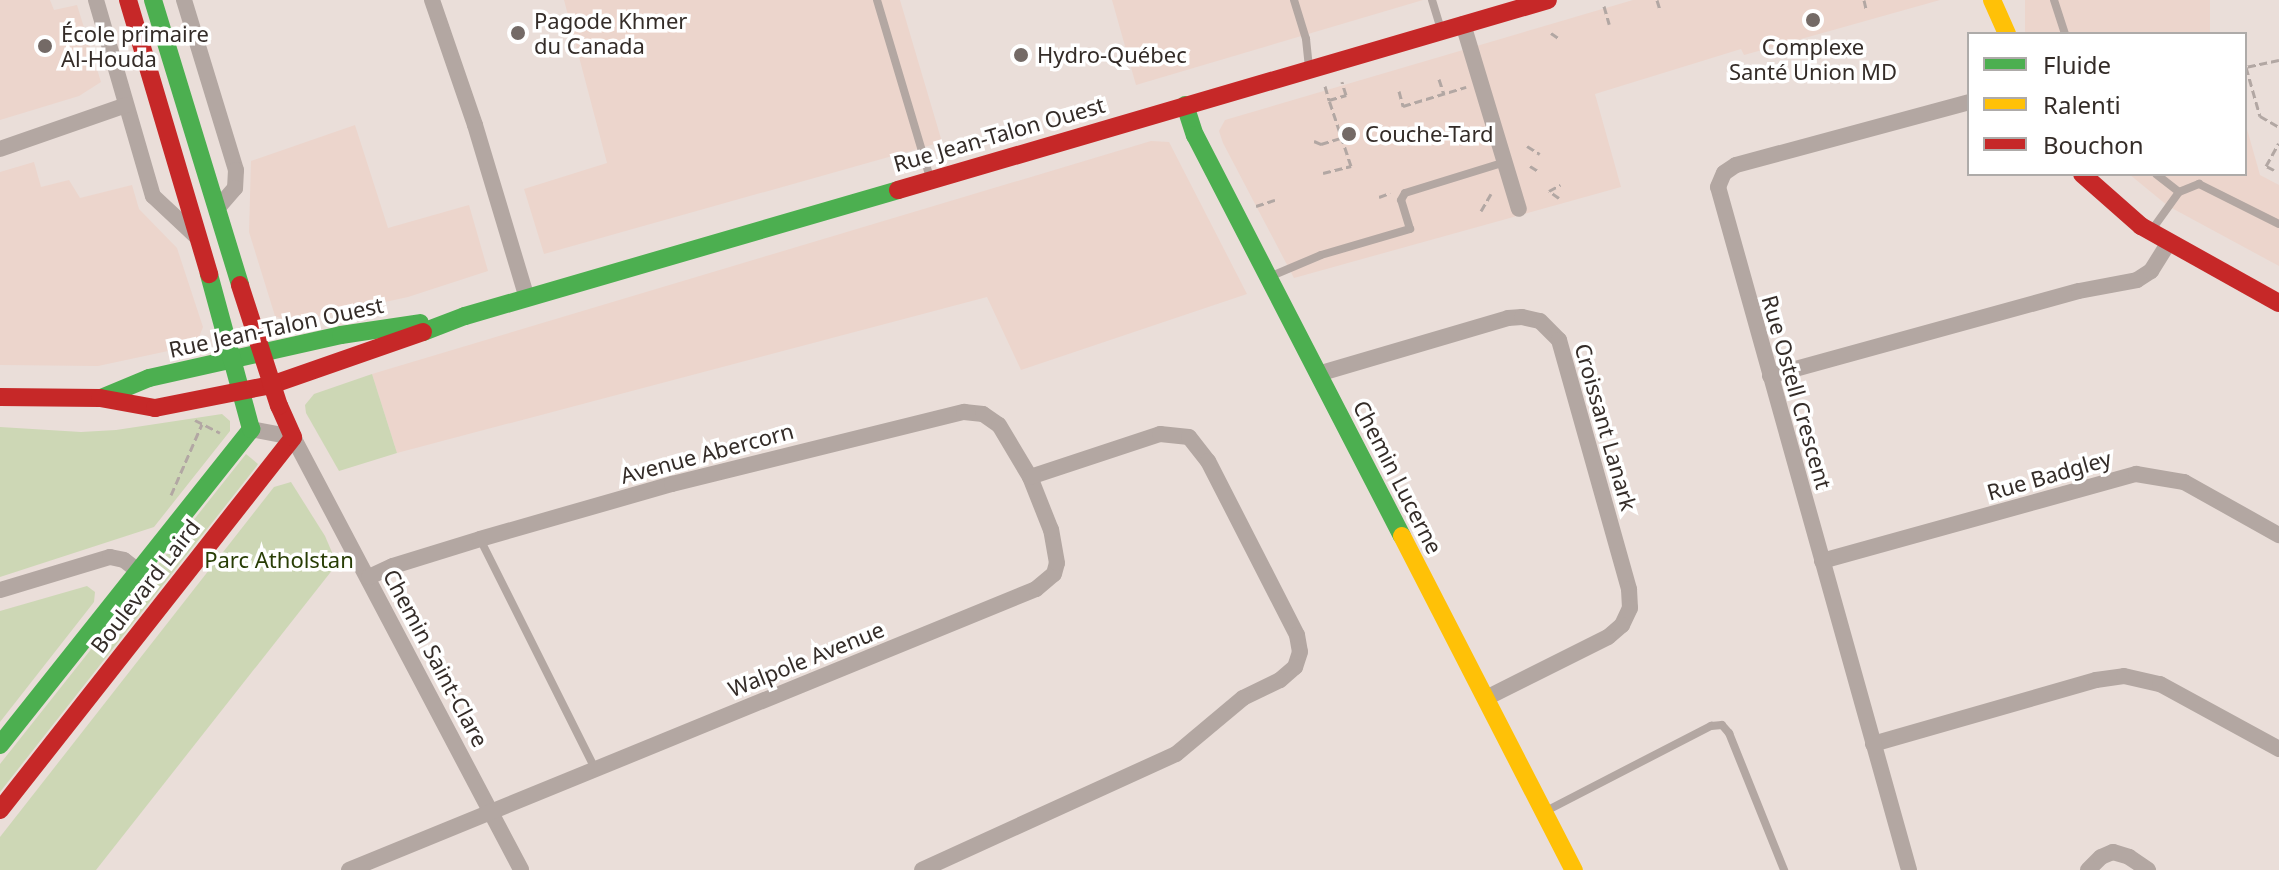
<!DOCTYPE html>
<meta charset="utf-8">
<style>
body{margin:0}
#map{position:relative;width:2279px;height:870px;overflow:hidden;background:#eaded9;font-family:"Noto Sans",sans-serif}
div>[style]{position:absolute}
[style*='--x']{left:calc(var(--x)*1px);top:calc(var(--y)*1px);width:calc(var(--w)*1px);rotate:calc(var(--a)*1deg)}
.built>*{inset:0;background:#ecd5cc;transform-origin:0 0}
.green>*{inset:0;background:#cdd7b5}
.path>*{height:3px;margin-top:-1.5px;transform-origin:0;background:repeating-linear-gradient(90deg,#b2a7a3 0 8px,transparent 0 12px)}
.lane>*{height:8px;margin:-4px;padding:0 4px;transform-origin:4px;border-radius:4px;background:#b3a7a2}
.street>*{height:16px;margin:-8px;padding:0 8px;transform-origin:8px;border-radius:8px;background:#b3a7a2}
.fast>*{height:18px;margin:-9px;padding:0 9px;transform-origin:9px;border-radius:9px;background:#4caf50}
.slow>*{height:18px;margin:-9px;padding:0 9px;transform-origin:9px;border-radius:9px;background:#ffc107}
.jam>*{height:18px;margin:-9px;padding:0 9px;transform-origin:9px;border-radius:9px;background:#c62828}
.dots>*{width:22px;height:22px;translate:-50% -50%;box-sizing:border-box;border:4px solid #fff;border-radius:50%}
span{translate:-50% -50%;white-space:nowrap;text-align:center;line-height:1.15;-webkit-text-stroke:7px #fff;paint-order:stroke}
.poi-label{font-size:22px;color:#342c28}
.left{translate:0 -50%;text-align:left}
.street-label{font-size:22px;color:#342c28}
.park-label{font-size:22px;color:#283d05}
.legend{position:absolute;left:1967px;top:32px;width:280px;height:144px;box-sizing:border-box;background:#fff;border:2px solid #aeaba9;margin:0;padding:10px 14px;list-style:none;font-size:24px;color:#342c28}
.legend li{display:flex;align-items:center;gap:16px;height:40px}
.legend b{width:40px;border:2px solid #aeaba9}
</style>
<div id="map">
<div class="built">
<i style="clip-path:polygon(0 0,50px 0,54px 10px,77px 5px,101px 82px,79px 96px,0 120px)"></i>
<i style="clip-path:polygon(564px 0,900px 0,942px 142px,544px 254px,524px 189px,607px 163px)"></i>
<i style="clip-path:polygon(1112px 0,1423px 0,1136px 85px)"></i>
<i style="clip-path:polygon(1633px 0,1940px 0,1744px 55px,1741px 49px,1595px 94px,1621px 187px,1294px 278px,1223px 143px,1219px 131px,1225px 120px)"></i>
<i style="left:2025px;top:0;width:185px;height:37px"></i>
<i style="clip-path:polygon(2245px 122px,2260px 175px,2279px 185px,2279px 266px,2168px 206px,2129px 174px,2245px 174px)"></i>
<i style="clip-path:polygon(355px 125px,388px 228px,469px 205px,488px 271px,408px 297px,311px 318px,288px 321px,275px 316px,249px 232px,251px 161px)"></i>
<i style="clip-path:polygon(1151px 141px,1169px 142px,1247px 294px,1021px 370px,987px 297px,397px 453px,372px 374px)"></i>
<i style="clip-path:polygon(34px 162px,41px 187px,69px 180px,80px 198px,132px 185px,139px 209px,177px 248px,203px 327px,196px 345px,98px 366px,0 365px,0 172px)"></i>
</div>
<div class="green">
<i style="clip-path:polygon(372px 374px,397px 453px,339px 471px,306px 413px,305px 405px,314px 394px)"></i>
<i style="clip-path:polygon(222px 414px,230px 421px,230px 431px,154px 527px,0 577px,0 427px,81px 432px,116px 430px)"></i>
<i style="clip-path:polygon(246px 454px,258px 464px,256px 467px,0 792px,0 764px)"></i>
<i style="clip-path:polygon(291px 482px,325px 536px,337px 564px,96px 870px,0 870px,0 837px,274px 487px)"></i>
<i style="clip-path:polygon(87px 586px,95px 592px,94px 602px,0 722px,0 611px)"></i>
</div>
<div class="path">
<i style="--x:1657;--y:0;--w:10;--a:73"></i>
<i style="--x:1864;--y:0;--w:9;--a:77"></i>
<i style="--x:1604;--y:6;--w:19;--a:74"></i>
<i style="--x:1551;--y:33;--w:11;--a:34"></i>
<i style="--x:2279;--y:60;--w:34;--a:168"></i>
<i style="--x:2246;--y:67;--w:51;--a:74.1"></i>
<i style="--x:2260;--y:116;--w:22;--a:30"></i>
<i style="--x:1439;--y:79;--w:16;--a:72"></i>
<i style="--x:1325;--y:86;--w:15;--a:74"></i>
<i style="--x:1329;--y:100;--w:18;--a:-16"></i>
<i style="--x:1346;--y:95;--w:14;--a:-107"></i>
<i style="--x:1399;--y:91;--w:16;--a:75"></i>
<i style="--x:1403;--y:106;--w:66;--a:-16.8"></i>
<i style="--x:1314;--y:141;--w:8;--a:23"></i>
<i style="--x:1321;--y:144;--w:21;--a:-17"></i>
<i style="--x:1527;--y:146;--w:15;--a:32"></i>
<i style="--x:1530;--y:166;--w:9;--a:32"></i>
<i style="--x:2274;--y:170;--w:9;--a:-153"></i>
<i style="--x:2266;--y:166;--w:26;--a:-61"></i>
<i style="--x:1323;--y:173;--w:29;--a:-14"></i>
<i style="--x:1351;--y:166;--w:70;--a:-108.4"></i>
<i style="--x:1379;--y:197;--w:12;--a:-20"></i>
<i style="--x:1559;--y:198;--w:12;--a:-145"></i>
<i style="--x:1549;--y:191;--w:13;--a:-29"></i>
<i style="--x:1256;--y:206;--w:20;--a:-18"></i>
<i style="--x:1481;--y:211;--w:20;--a:-60"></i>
<i style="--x:195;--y:420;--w:28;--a:27"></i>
<i style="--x:171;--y:495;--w:77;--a:-66.4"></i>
</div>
<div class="lane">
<i style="--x:877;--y:0;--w:186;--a:73.4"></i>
<i style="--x:1294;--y:0;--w:41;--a:72.9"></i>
<i style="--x:1306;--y:39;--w:29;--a:84"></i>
<i style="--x:1432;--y:0;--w:31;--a:73"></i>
<i style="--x:2054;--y:0;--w:36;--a:72"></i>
<i style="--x:2156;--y:174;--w:29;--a:38"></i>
<i style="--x:2151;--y:231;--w:48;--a:-54.3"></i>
<i style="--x:2179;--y:192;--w:22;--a:-22"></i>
<i style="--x:2199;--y:184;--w:89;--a:26.6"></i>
<i style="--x:1269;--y:277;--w:56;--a:-22.9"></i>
<i style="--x:1321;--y:255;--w:93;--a:-16.3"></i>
<i style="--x:1410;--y:229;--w:30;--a:-107"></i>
<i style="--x:1401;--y:200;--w:8;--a:-60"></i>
<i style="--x:1405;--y:193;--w:105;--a:-17.2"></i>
<i style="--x:480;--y:539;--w:257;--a:63.4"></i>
<i style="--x:1546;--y:811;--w:186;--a:-27.3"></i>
<i style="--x:1711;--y:726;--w:11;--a:-5"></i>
<i style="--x:1722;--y:725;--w:11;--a:49"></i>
<i style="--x:1729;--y:733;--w:148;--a:68.1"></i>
</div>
<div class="street">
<i style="--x:96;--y:0;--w:204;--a:73.8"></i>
<i style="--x:153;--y:196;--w:62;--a:43"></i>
<i style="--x:184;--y:0;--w:178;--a:73"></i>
<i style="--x:236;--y:170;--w:18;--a:93"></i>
<i style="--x:235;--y:188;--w:28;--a:131"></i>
<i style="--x:432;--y:0;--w:132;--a:71"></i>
<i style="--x:475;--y:125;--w:181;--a:73.3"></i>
<i style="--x:1463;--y:24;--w:193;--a:73.2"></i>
<i style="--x:0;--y:149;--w:133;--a:-19.2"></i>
<i style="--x:1318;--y:374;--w:198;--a:-16.4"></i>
<i style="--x:1508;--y:318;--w:14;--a:-4"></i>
<i style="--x:1522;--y:317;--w:18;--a:13"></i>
<i style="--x:1540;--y:321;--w:27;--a:45"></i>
<i style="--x:1559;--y:340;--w:259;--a:74.3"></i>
<i style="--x:1629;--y:589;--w:19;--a:87"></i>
<i style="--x:1630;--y:608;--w:19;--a:115"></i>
<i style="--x:1622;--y:625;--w:18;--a:139"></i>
<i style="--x:1608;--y:637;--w:136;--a:153.4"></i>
<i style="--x:1770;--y:376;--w:320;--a:-15.4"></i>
<i style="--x:2079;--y:291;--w:59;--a:-10.7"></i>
<i style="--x:2137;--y:280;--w:17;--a:-33"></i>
<i style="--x:2151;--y:271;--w:34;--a:-58"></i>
<i style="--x:251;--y:429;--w:43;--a:10.8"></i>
<i style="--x:293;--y:437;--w:489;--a:62.2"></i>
<i style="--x:1822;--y:561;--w:326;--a:-15.5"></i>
<i style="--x:2136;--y:474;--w:49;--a:9.5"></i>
<i style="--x:2184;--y:482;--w:109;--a:29.2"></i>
<i style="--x:369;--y:577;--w:26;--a:-25"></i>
<i style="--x:393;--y:566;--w:91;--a:-17.2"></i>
<i style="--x:480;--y:539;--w:200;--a:-16"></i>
<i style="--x:672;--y:484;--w:301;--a:-13.9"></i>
<i style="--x:964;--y:412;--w:19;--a:6"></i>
<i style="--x:983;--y:414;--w:19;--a:35"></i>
<i style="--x:999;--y:425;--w:61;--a:59.2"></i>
<i style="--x:0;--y:590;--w:115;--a:-16.7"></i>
<i style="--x:110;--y:557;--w:14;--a:12"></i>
<i style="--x:124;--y:560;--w:18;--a:38"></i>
<i style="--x:1873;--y:744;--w:232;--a:-16"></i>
<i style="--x:2096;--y:680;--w:28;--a:-8"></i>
<i style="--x:2124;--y:676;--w:37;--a:13"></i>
<i style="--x:2160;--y:684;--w:136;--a:28.6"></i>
<i style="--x:349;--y:870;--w:742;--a:-22.25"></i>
<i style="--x:1036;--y:589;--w:23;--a:-40"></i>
<i style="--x:1054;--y:574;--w:11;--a:-75"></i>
<i style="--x:1057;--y:563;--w:34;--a:-100"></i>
<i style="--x:1051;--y:530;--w:57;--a:-111.6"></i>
<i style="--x:1030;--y:477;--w:137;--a:-18.3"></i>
<i style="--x:1160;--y:434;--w:29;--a:6"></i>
<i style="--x:1189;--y:437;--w:31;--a:52"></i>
<i style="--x:1208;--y:461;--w:195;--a:62.9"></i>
<i style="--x:1297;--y:635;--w:17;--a:80"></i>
<i style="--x:1300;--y:652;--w:16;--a:108"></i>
<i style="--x:1295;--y:667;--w:20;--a:139"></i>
<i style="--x:1280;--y:680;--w:41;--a:154.1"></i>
<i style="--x:1243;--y:698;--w:87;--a:140.1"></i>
<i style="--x:1176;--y:754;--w:279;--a:155.5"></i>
<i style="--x:1909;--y:870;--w:709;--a:-105.62"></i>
<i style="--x:1718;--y:187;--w:15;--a:-67"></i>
<i style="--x:1724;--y:173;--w:14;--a:-34"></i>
<i style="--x:1736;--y:165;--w:241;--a:-15.1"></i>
<i style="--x:2088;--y:870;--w:18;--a:-45"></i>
<i style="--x:2101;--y:857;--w:13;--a:-23"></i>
<i style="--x:2113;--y:852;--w:17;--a:17"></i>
<i style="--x:2129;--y:857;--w:23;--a:34"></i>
</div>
<div class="fast">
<i style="--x:153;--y:0;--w:298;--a:73"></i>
<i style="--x:1185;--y:105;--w:32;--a:72"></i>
<i style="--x:1195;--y:135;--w:451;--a:62.7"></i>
<i style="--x:423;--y:332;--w:45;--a:-20.9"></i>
<i style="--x:465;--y:316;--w:451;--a:-16.2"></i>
<i style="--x:101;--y:398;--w:52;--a:-22.6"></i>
<i style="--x:149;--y:378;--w:197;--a:-12.6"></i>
<i style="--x:341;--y:335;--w:80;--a:-8.6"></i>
<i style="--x:0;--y:745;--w:404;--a:-51.5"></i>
<i style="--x:251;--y:429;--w:161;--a:-105.2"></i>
</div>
<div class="slow">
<i style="--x:1992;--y:0;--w:37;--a:66"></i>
<i style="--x:1402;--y:536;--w:376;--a:62.8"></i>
</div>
<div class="jam">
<i style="--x:128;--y:0;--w:286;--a:73.5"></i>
<i style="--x:2082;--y:174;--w:79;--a:41.4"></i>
<i style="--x:2141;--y:226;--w:158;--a:29.2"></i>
<i style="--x:898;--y:190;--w:677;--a:-16.29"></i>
<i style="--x:0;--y:397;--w:100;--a:0.6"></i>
<i style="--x:100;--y:398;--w:56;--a:10.3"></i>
<i style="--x:155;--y:408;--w:118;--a:-11.2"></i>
<i style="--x:271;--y:385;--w:161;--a:-19.2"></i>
<i style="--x:0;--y:810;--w:474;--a:-51.8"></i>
<i style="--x:293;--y:437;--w:34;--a:-114"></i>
<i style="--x:279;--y:406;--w:127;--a:-107.9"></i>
</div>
<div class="dots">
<i style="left:1813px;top:20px;background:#746a66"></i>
<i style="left:518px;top:33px;background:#746a66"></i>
<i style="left:45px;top:46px;background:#746a66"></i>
<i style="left:1021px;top:55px;background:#746a66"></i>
<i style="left:1349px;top:134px;background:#746a66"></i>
</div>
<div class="poi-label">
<span class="left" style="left:534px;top:33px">Pagode Khmer<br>du Canada</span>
<span class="left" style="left:61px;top:46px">École primaire<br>Al-Houda</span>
<span style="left:1813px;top:59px">Complexe<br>Santé Union MD</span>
<span class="left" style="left:1037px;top:55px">Hydro-Québec</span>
<span class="left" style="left:1365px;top:134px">Couche-Tard</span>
</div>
<div class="street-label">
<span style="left:999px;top:134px;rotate:-16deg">Rue Jean-Talon Ouest</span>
<span style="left:276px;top:327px;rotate:-12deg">Rue Jean-Talon Ouest</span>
<span style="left:1797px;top:392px;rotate:74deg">Rue Ostell Crescent</span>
<span style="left:1606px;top:427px;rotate:74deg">Croissant Lanark</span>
<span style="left:707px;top:453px;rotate:-15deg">Avenue Abercorn</span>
<span style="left:2049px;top:475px;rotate:-16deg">Rue Badgley</span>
<span style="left:1398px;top:477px;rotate:63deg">Chemin Lucerne</span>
<span style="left:145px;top:586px;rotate:-52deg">Boulevard Laird</span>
<span style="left:436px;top:658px;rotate:62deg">Chemin Saint-Clare</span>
<span style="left:806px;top:659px;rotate:-22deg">Walpole Avenue</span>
</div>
<div class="park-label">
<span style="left:279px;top:560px">Parc Atholstan</span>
</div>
<ul class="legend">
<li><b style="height:10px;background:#4caf50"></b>Fluide</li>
<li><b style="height:10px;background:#ffc107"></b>Ralenti</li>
<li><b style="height:10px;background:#c62828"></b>Bouchon</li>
</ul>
</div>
